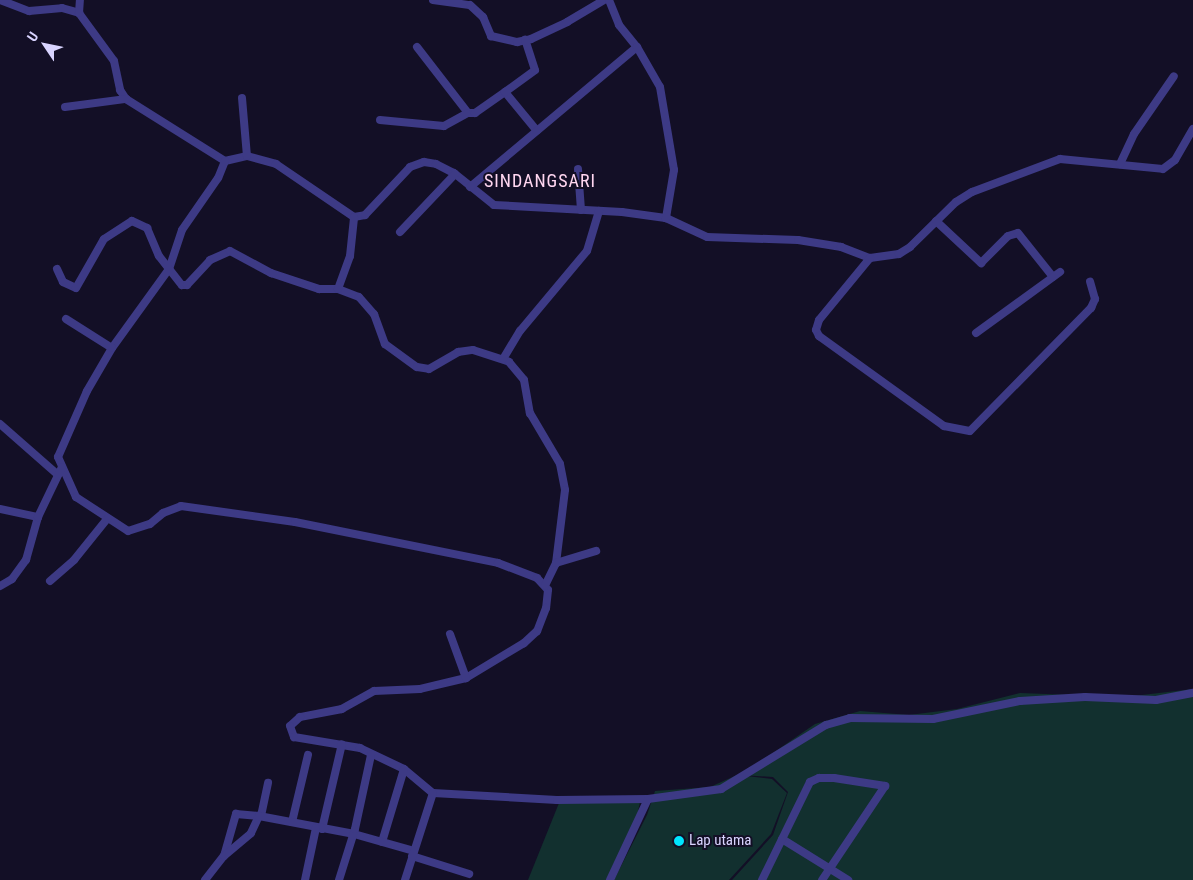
<!DOCTYPE html>
<style>
body{margin:0}
#map{position:relative;width:1193px;height:880px;overflow:hidden;background:#130f26;font-family:"Roboto Condensed",sans-serif}
div>[style]{position:absolute}
[style*='--x']{left:calc(var(--x)*1px);top:calc(var(--y)*1px);width:calc(var(--w)*1px);rotate:calc(var(--a)*1deg)}
.green>*{inset:0;background:#12302f}
.minor>*{height:8px;margin:-4px;padding:0 4px;transform-origin:4px;border-radius:4px;background:#3d3a85}
.dots>*{width:14px;height:14px;translate:-50% -50%;box-sizing:border-box;border:2px solid #130f26;border-radius:50%}
span{translate:-50% -50%;white-space:nowrap;text-align:center;line-height:1.15;-webkit-text-stroke:4px #130f26;paint-order:stroke}
.poi-label{font-size:15px;color:#d9d4ff}
.left{translate:0 -50%;text-align:left}
.quarter-label{font-size:18px;color:#ffd6f0;letter-spacing:1px}
.north{position:absolute;left:20px;top:20px;width:50px;height:50px;-webkit-text-stroke:4px #130f26;paint-order:stroke;rotate:304deg;font-size:14px;font-weight:700;line-height:20px;text-align:center;color:#d9d4ff}
.north::after{content:'';display:block;margin:auto;width:18px;height:22px;background:#d9d4ff;clip-path:polygon(50% 0,100% 100%,50% 72%,0 100%)}
</style>
<div id="map">
<div class="green">
<i style="clip-path:polygon(1193px 689px,1193px 880px,732px 880px,773px 835px,788px 792px,773px 777px,741px 775px,815px 724px,860px 711px,909px 715px,957px 709px,1020px 693px,1125px 697px)"></i>
<i style="clip-path:polygon(737px 775px,772px 779px,787px 793px,771px 834px,729px 880px,614px 880px,647px 815px,655px 791px,710px 787px)"></i>
<i style="clip-path:polygon(640px 802px,637px 816px,606px 880px,528px 880px,559px 803px)"></i>
</div>
<div class="minor">
<i style="--x:0;--y:0;--w:31;--a:21"></i>
<i style="--x:29;--y:11;--w:33;--a:-5"></i>
<i style="--x:62;--y:8;--w:18;--a:16"></i>
<i style="--x:79;--y:13;--w:59;--a:53.9"></i>
<i style="--x:114;--y:61;--w:30;--a:78"></i>
<i style="--x:120;--y:90;--w:11;--a:56"></i>
<i style="--x:126;--y:99;--w:117;--a:32.1"></i>
<i style="--x:225;--y:161;--w:23;--a:-13"></i>
<i style="--x:247;--y:156;--w:30;--a:15"></i>
<i style="--x:276;--y:164;--w:94;--a:34.2"></i>
<i style="--x:354;--y:217;--w:11;--a:-10"></i>
<i style="--x:365;--y:215;--w:66;--a:-46.8"></i>
<i style="--x:410;--y:167;--w:15;--a:-20"></i>
<i style="--x:424;--y:162;--w:12;--a:9"></i>
<i style="--x:436;--y:164;--w:20;--a:27"></i>
<i style="--x:454;--y:173;--w:51;--a:38.7"></i>
<i style="--x:494;--y:205;--w:128;--a:3.1"></i>
<i style="--x:622;--y:212;--w:44;--a:7.8"></i>
<i style="--x:666;--y:218;--w:45;--a:24.9"></i>
<i style="--x:707;--y:237;--w:91;--a:1.9"></i>
<i style="--x:798;--y:240;--w:44;--a:9.2"></i>
<i style="--x:841;--y:247;--w:31;--a:21"></i>
<i style="--x:870;--y:258;--w:29;--a:-8"></i>
<i style="--x:899;--y:254;--w:13;--a:-32"></i>
<i style="--x:910;--y:247;--w:64;--a:-44.4"></i>
<i style="--x:956;--y:202;--w:19;--a:-32"></i>
<i style="--x:972;--y:192;--w:94;--a:-20.6"></i>
<i style="--x:1060;--y:159;--w:103;--a:5.5"></i>
<i style="--x:1163;--y:169;--w:15;--a:-37"></i>
<i style="--x:1175;--y:160;--w:36;--a:-60"></i>
<i style="--x:433;--y:0;--w:37;--a:8"></i>
<i style="--x:470;--y:5;--w:18;--a:43"></i>
<i style="--x:483;--y:17;--w:21;--a:67"></i>
<i style="--x:491;--y:36;--w:27;--a:13"></i>
<i style="--x:517;--y:42;--w:14;--a:-12"></i>
<i style="--x:531;--y:39;--w:40;--a:-25"></i>
<i style="--x:567;--y:22;--w:43;--a:-30.7"></i>
<i style="--x:609;--y:0;--w:27;--a:68"></i>
<i style="--x:619;--y:25;--w:28;--a:51"></i>
<i style="--x:79;--y:13;--w:13;--a:-86"></i>
<i style="--x:417;--y:47;--w:83;--a:52.3"></i>
<i style="--x:468;--y:113;--w:7;--a:0"></i>
<i style="--x:475;--y:113;--w:37;--a:-35"></i>
<i style="--x:505;--y:92;--w:50;--a:50.6"></i>
<i style="--x:505;--y:92;--w:37;--a:-36"></i>
<i style="--x:535;--y:70;--w:32;--a:-108"></i>
<i style="--x:242;--y:98;--w:58;--a:85.1"></i>
<i style="--x:65;--y:107;--w:62;--a:-7.5"></i>
<i style="--x:380;--y:120;--w:64;--a:5.4"></i>
<i style="--x:444;--y:126;--w:26;--a:-29"></i>
<i style="--x:225;--y:161;--w:18;--a:112"></i>
<i style="--x:218;--y:178;--w:63;--a:124.7"></i>
<i style="--x:182;--y:230;--w:41;--a:108.4"></i>
<i style="--x:169;--y:269;--w:97;--a:125.8"></i>
<i style="--x:112;--y:348;--w:50;--a:120.2"></i>
<i style="--x:87;--y:391;--w:72;--a:113.7"></i>
<i style="--x:58;--y:457;--w:44;--a:65.8"></i>
<i style="--x:76;--y:497;--w:62;--a:33.2"></i>
<i style="--x:128;--y:531;--w:23;--a:-18"></i>
<i style="--x:150;--y:524;--w:17;--a:-40"></i>
<i style="--x:163;--y:513;--w:19;--a:-21"></i>
<i style="--x:181;--y:506;--w:115;--a:8"></i>
<i style="--x:295;--y:522;--w:207;--a:11.4"></i>
<i style="--x:498;--y:563;--w:42;--a:21"></i>
<i style="--x:537;--y:578;--w:16;--a:47"></i>
<i style="--x:548;--y:590;--w:18;--a:96"></i>
<i style="--x:546;--y:608;--w:25;--a:111"></i>
<i style="--x:537;--y:631;--w:18;--a:137"></i>
<i style="--x:524;--y:643;--w:68;--a:148.9"></i>
<i style="--x:466;--y:678;--w:47;--a:166.6"></i>
<i style="--x:420;--y:689;--w:46;--a:177.5"></i>
<i style="--x:374;--y:691;--w:37;--a:151"></i>
<i style="--x:342;--y:709;--w:43;--a:169.2"></i>
<i style="--x:300;--y:717;--w:13;--a:138"></i>
<i style="--x:290;--y:726;--w:12;--a:70"></i>
<i style="--x:294;--y:737;--w:67;--a:9.5"></i>
<i style="--x:360;--y:748;--w:49;--a:25.5"></i>
<i style="--x:404;--y:769;--w:38;--a:40"></i>
<i style="--x:433;--y:793;--w:124;--a:3.2"></i>
<i style="--x:557;--y:800;--w:91;--a:-0.6"></i>
<i style="--x:648;--y:799;--w:74;--a:-7.8"></i>
<i style="--x:721;--y:789;--w:123;--a:-31.4"></i>
<i style="--x:826;--y:725;--w:25;--a:-16"></i>
<i style="--x:850;--y:718;--w:83;--a:0.7"></i>
<i style="--x:933;--y:719;--w:89;--a:-11.7"></i>
<i style="--x:1020;--y:701;--w:65;--a:-3.5"></i>
<i style="--x:1085;--y:697;--w:71;--a:2.4"></i>
<i style="--x:1156;--y:700;--w:38;--a:-11"></i>
<i style="--x:1120;--y:164;--w:33;--a:-65"></i>
<i style="--x:1134;--y:134;--w:70;--a:-55.4"></i>
<i style="--x:578;--y:169;--w:41;--a:85.8"></i>
<i style="--x:470;--y:187;--w:218;--a:-40"></i>
<i style="--x:637;--y:47;--w:46;--a:60.1"></i>
<i style="--x:660;--y:87;--w:84;--a:80.4"></i>
<i style="--x:674;--y:170;--w:49;--a:99.5"></i>
<i style="--x:936;--y:221;--w:62;--a:43"></i>
<i style="--x:981;--y:263;--w:38;--a:-45"></i>
<i style="--x:1008;--y:236;--w:10;--a:-17"></i>
<i style="--x:1018;--y:233;--w:56;--a:51.5"></i>
<i style="--x:400;--y:232;--w:80;--a:-46.5"></i>
<i style="--x:870;--y:258;--w:80;--a:129.4"></i>
<i style="--x:819;--y:320;--w:10;--a:107"></i>
<i style="--x:816;--y:330;--w:7;--a:63"></i>
<i style="--x:819;--y:336;--w:154;--a:35.8"></i>
<i style="--x:944;--y:426;--w:26;--a:11"></i>
<i style="--x:970;--y:431;--w:173;--a:-45.5"></i>
<i style="--x:1091;--y:308;--w:10;--a:-66"></i>
<i style="--x:1095;--y:299;--w:18;--a:-106"></i>
<i style="--x:57;--y:269;--w:14;--a:65"></i>
<i style="--x:63;--y:282;--w:14;--a:25"></i>
<i style="--x:76;--y:288;--w:56;--a:-60.3"></i>
<i style="--x:104;--y:239;--w:33;--a:-33"></i>
<i style="--x:132;--y:221;--w:17;--a:25"></i>
<i style="--x:147;--y:228;--w:30;--a:67"></i>
<i style="--x:159;--y:256;--w:37;--a:52"></i>
<i style="--x:182;--y:285;--w:5;--a:0"></i>
<i style="--x:187;--y:285;--w:34;--a:-47"></i>
<i style="--x:210;--y:260;--w:22;--a:-24"></i>
<i style="--x:230;--y:251;--w:47;--a:28.2"></i>
<i style="--x:271;--y:273;--w:51;--a:18.4"></i>
<i style="--x:319;--y:289;--w:19;--a:0"></i>
<i style="--x:338;--y:289;--w:22;--a:21"></i>
<i style="--x:359;--y:297;--w:23;--a:49"></i>
<i style="--x:374;--y:314;--w:32;--a:70"></i>
<i style="--x:385;--y:344;--w:39;--a:36"></i>
<i style="--x:417;--y:367;--w:12;--a:9"></i>
<i style="--x:429;--y:369;--w:34;--a:-30"></i>
<i style="--x:458;--y:352;--w:15;--a:-8"></i>
<i style="--x:473;--y:350;--w:38;--a:18"></i>
<i style="--x:509;--y:362;--w:23;--a:50"></i>
<i style="--x:524;--y:380;--w:34;--a:80"></i>
<i style="--x:530;--y:413;--w:59;--a:59.5"></i>
<i style="--x:560;--y:464;--w:26;--a:79"></i>
<i style="--x:565;--y:490;--w:74;--a:97"></i>
<i style="--x:556;--y:563;--w:25;--a:116"></i>
<i style="--x:338;--y:289;--w:35;--a:-70"></i>
<i style="--x:350;--y:256;--w:39;--a:-84"></i>
<i style="--x:66;--y:319;--w:54;--a:32.2"></i>
<i style="--x:976;--y:333;--w:104;--a:-36"></i>
<i style="--x:503;--y:359;--w:33;--a:-59"></i>
<i style="--x:520;--y:331;--w:104;--a:-50.1"></i>
<i style="--x:587;--y:251;--w:42;--a:-73.3"></i>
<i style="--x:0;--y:424;--w:77;--a:41.3"></i>
<i style="--x:0;--y:509;--w:39;--a:12"></i>
<i style="--x:556;--y:563;--w:42;--a:-16.7"></i>
<i style="--x:50;--y:581;--w:32;--a:-41"></i>
<i style="--x:74;--y:560;--w:53;--a:-51.2"></i>
<i style="--x:0;--y:586;--w:14;--a:-30"></i>
<i style="--x:12;--y:579;--w:24;--a:-54"></i>
<i style="--x:26;--y:560;--w:45;--a:-74.4"></i>
<i style="--x:38;--y:517;--w:55;--a:-64.4"></i>
<i style="--x:450;--y:634;--w:47;--a:70"></i>
<i style="--x:261;--y:816;--w:34;--a:-78"></i>
<i style="--x:292;--y:822;--w:69;--a:-76.6"></i>
<i style="--x:322;--y:829;--w:87;--a:-76.8"></i>
<i style="--x:782;--y:839;--w:78;--a:31.8"></i>
<i style="--x:382;--y:842;--w:76;--a:-73.2"></i>
<i style="--x:224;--y:856;--w:44;--a:-74.1"></i>
<i style="--x:236;--y:814;--w:23;--a:5"></i>
<i style="--x:412;--y:856;--w:60;--a:17.5"></i>
<i style="--x:205;--y:880;--w:31;--a:-52"></i>
<i style="--x:224;--y:856;--w:35;--a:-40"></i>
<i style="--x:251;--y:833;--w:19;--a:-65"></i>
<i style="--x:259;--y:816;--w:97;--a:10.7"></i>
<i style="--x:354;--y:834;--w:62;--a:15.8"></i>
<i style="--x:305;--y:880;--w:53;--a:-78.1"></i>
<i style="--x:339;--y:880;--w:53;--a:-72.6"></i>
<i style="--x:355;--y:829;--w:76;--a:-77.8"></i>
<i style="--x:405;--y:880;--w:91;--a:-72.2"></i>
<i style="--x:610;--y:880;--w:89;--a:-64.9"></i>
<i style="--x:762;--y:880;--w:109;--a:-63.9"></i>
<i style="--x:810;--y:782;--w:10;--a:-24"></i>
<i style="--x:819;--y:778;--w:15;--a:0"></i>
<i style="--x:834;--y:778;--w:52;--a:8.9"></i>
<i style="--x:885;--y:786;--w:113;--a:123.8"></i>
</div>
<div class="dots">
<i style="left:679px;top:841px;background:#00e5ff"></i>
</div>
<div class="poi-label">
<span class="left" style="left:689px;top:841px">Lap utama</span>
</div>
<div class="quarter-label">
<span style="left:540px;top:181px">SINDANGSARI</span>
</div>
<div class="north">U</div>
</div>
